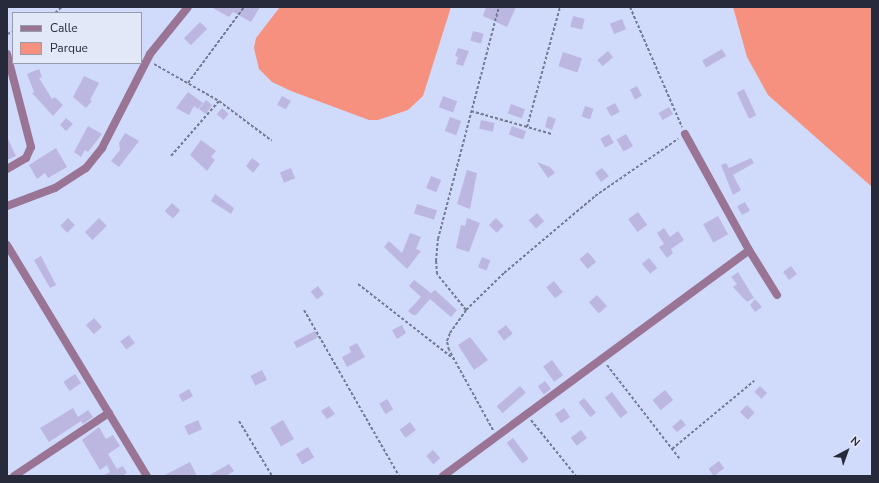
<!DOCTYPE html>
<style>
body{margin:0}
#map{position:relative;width:879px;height:483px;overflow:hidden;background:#d0dbfc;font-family:"Nunito Sans",sans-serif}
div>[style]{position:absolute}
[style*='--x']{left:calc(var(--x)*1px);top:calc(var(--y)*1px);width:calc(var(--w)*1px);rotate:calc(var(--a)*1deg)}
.green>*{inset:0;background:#f6917f}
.building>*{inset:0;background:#bcb7e0;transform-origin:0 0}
.path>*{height:2px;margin-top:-1px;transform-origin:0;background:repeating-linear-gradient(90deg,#737a92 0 3px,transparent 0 5px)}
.minor>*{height:8px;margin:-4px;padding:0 4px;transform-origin:4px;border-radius:4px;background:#9a7494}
span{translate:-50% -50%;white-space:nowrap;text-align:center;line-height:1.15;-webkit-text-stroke:4px #e3e8f9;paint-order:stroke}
.frame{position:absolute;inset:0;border:8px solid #262a3a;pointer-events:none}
.legend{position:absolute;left:12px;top:12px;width:130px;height:52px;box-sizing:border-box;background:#e3e8f9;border:1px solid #979cad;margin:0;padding:5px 7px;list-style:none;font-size:12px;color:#262a3a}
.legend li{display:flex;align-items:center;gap:8px;height:20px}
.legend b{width:20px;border:1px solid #979cad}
.north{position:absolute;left:827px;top:431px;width:40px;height:40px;-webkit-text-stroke:3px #e3e8f9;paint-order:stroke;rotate:41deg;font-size:11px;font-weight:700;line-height:16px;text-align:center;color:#262a3a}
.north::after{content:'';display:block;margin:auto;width:14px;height:18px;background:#262a3a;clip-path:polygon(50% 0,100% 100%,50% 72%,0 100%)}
</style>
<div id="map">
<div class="green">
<i style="clip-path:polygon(280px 7px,451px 7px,423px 96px,408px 110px,378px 120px,369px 120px,291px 91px,272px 82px,259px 69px,254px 48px,256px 38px)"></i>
<i style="clip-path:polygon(733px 7px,872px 7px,872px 187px,768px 95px,747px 57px)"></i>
</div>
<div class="building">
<i style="clip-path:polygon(211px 7px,260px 7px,251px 22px,233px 12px,229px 17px)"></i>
<i style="clip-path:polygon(486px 7px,516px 7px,507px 27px,483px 16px)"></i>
<i style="left:573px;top:16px;width:12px;height:11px;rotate:14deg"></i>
<i style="left:622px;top:19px;width:11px;height:13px;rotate:68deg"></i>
<i style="left:200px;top:22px;width:10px;height:23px;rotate:45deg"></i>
<i style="left:473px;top:31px;width:11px;height:10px;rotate:15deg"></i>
<i style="clip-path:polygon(458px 48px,469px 51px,463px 66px,456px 64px,458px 57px,455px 56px)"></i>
<i style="left:722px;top:49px;width:8px;height:23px;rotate:60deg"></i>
<i style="left:608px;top:51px;width:8px;height:14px;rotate:50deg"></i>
<i style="left:563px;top:52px;width:20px;height:15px;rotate:18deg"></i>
<i style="clip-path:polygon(39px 69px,42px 77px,39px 78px,52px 99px,55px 97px,63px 105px,53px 116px,32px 93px,34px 92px,27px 74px)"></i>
<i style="clip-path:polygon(84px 76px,99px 83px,90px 100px,92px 101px,86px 108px,73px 97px)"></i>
<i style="left:637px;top:86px;width:11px;height:8px;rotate:63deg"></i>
<i style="left:744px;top:89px;width:29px;height:8px;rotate:65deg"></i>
<i style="clip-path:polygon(188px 92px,203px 103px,198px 109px,194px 106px,189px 115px,176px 108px)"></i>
<i style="left:282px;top:96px;width:10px;height:10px;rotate:29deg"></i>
<i style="left:443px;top:96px;width:15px;height:12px;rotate:20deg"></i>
<i style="clip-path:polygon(206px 100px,212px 105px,206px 114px,199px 109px)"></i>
<i style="left:615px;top:103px;width:10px;height:10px;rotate:61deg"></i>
<i style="left:511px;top:104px;width:15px;height:10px;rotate:20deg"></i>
<i style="left:585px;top:106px;width:9px;height:11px;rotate:18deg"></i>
<i style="left:669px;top:107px;width:8px;height:12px;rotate:60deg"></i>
<i style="left:222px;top:108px;width:9px;height:8px;rotate:41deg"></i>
<i style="clip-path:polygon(548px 116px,556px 119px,552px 130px,545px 127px)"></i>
<i style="left:450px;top:117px;width:12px;height:15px;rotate:20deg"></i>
<i style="clip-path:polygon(66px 118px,73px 124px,66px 131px,60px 125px)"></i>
<i style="left:481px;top:120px;width:14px;height:9px;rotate:12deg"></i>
<i style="clip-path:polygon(88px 126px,102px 134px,88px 152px,85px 150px,81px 157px,74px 152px)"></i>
<i style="left:512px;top:126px;width:15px;height:9px;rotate:20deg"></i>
<i style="clip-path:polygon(125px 133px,139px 141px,119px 167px,111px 161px,120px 150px,119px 143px)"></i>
<i style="left:609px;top:134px;width:10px;height:10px;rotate:61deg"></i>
<i style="left:626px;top:134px;width:14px;height:11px;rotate:60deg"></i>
<i style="clip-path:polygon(7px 137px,16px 156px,7px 160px)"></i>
<i style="clip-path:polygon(201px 140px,216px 151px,211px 157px,215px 160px,207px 171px,190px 155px)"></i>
<i style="clip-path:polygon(56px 148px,67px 167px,48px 178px,45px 173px,37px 179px,29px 165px)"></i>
<i style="clip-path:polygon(252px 158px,260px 164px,253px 173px,246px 166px)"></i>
<i style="clip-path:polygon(751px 158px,754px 163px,733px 175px,741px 190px,733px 195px,721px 165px,726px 163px,729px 168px)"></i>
<i style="clip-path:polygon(537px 162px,550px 167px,555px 173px,548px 178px)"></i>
<i style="left:291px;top:168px;width:11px;height:12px;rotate:68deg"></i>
<i style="clip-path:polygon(602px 168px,609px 176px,601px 182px,595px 173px)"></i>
<i style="clip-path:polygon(467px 170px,477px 173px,470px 209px,457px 204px)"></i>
<i style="left:431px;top:176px;width:11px;height:13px;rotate:22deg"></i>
<i style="clip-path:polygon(215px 194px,234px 208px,231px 214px,211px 201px)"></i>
<i style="left:745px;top:202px;width:10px;height:9px;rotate:61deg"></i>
<i style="left:172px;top:203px;width:11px;height:11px;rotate:41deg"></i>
<i style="left:417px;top:204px;width:21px;height:10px;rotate:17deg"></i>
<i style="left:638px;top:212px;width:16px;height:12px;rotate:55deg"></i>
<i style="left:537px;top:213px;width:11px;height:11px;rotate:49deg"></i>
<i style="left:718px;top:216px;width:21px;height:17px;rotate:61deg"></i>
<i style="left:68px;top:218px;width:10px;height:11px;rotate:45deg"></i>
<i style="left:99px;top:218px;width:11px;height:20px;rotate:45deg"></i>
<i style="clip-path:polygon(467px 218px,480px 223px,469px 252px,456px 248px,461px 225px,465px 226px)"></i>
<i style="left:496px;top:218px;width:11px;height:10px;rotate:45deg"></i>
<i style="clip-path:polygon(664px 228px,670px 237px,678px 231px,684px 240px,671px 249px,673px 253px,667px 258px,659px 247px,664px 244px,657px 233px)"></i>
<i style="clip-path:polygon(410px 233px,421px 237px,416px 249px,421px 251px,407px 269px,384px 247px,389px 241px,402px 253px)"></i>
<i style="left:588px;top:252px;width:13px;height:11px;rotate:51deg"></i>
<i style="clip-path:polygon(41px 256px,56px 285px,50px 288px,34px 260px)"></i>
<i style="left:482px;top:257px;width:9px;height:11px;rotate:21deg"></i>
<i style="left:649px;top:258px;width:13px;height:9px;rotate:51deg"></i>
<i style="left:791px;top:266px;width:10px;height:10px;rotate:53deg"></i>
<i style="clip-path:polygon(738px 272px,754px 298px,747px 302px,733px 287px,737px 284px,731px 277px)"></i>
<i style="clip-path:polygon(414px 280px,431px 293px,435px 290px,457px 310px,451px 317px,430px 299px,416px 315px,413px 315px,408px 311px,421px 297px,409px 286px)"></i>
<i style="left:554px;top:281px;width:14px;height:10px;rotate:51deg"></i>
<i style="left:318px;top:286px;width:10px;height:9px;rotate:53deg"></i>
<i style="left:597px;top:295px;width:15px;height:11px;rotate:48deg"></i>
<i style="clip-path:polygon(755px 299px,762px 307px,755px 312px,750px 305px)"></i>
<i style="left:94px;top:318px;width:12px;height:11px;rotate:48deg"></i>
<i style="clip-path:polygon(402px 325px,406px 333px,397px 339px,392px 330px)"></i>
<i style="left:506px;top:325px;width:11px;height:11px;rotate:52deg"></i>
<i style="left:315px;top:331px;width:7px;height:24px;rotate:63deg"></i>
<i style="left:129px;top:335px;width:10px;height:11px;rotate:53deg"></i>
<i style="clip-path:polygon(470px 337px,488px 360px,474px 370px,458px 345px)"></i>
<i style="clip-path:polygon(357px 343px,365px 357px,347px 367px,342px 357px,351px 352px,349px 347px)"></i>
<i style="left:552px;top:360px;width:19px;height:11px;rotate:54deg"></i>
<i style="left:262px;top:370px;width:11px;height:13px;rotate:63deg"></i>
<i style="left:75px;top:374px;width:11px;height:14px;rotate:56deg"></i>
<i style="left:545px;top:381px;width:10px;height:9px;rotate:53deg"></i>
<i style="left:520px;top:386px;width:9px;height:31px;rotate:49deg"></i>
<i style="left:760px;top:386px;width:10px;height:8px;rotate:45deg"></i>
<i style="left:189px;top:389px;width:8px;height:12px;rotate:60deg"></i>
<i style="left:665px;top:390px;width:13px;height:16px;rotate:51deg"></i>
<i style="left:612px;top:392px;width:26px;height:9px;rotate:53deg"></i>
<i style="left:584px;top:398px;width:19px;height:7px;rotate:51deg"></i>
<i style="left:387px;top:399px;width:12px;height:9px;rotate:59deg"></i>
<i style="left:747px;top:405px;width:11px;height:10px;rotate:45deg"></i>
<i style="clip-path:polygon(329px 406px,335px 414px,327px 419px,321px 411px)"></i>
<i style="clip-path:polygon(73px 408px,78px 417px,88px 410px,93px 417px,83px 424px,81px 421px,49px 442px,40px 428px)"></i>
<i style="left:564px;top:408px;width:11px;height:11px;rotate:56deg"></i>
<i style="clip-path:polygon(681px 419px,686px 425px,677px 432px,672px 427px)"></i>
<i style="left:198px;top:420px;width:10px;height:15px;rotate:66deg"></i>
<i style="left:283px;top:420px;width:22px;height:15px;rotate:60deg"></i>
<i style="left:410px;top:422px;width:10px;height:13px;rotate:53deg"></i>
<i style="clip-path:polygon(99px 427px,106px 439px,113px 435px,120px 446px,108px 454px,117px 469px,123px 466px,127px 473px,122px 476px,102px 476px,110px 472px,107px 465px,100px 470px,82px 440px)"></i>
<i style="left:581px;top:430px;width:10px;height:13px;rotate:53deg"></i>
<i style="left:513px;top:438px;width:26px;height:8px;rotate:53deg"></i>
<i style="left:308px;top:447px;width:12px;height:14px;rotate:59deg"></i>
<i style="left:433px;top:450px;width:11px;height:9px;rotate:49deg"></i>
<i style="left:719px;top:461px;width:9px;height:13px;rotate:54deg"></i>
<i style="clip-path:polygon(190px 462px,197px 476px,163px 476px)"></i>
<i style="clip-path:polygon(229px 464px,234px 471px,226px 476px,208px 476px)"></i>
</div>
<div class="path">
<i style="--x:630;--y:7;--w:131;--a:66.6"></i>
<i style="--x:55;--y:13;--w:9;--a:-41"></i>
<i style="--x:7;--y:34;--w:6;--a:-18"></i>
<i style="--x:154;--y:64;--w:75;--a:29.6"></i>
<i style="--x:219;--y:101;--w:66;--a:37"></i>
<i style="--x:188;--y:83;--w:94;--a:-53.6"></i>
<i style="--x:471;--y:111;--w:84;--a:15.9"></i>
<i style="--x:527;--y:127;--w:124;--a:-74.6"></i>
<i style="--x:171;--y:156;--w:73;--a:-48.9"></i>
<i style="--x:358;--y:284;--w:122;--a:38"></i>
<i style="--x:304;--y:310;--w:191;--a:60.2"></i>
<i style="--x:466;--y:310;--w:46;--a:-128.9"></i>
<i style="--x:437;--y:274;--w:13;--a:-94"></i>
<i style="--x:436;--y:261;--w:22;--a:-85"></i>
<i style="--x:438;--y:239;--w:240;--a:-75.3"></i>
<i style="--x:607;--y:365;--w:119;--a:52.2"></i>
<i style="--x:531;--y:420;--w:72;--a:51.2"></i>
<i style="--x:239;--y:421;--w:64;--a:59"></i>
<i style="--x:493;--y:430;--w:91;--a:-118.8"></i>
<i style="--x:449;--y:350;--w:9;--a:-103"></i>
<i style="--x:447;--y:341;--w:9;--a:-69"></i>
<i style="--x:450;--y:333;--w:28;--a:-55"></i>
<i style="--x:466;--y:310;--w:53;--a:-44.2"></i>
<i style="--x:504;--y:273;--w:119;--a:-40.2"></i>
<i style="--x:595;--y:196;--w:101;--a:-34.5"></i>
<i style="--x:672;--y:449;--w:107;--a:-39.7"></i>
</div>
<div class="minor">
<i style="--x:7;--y:54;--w:96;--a:75.5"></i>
<i style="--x:31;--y:147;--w:12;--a:114"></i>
<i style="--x:26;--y:158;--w:22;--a:150"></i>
<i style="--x:685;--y:134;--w:132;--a:61.1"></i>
<i style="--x:749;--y:250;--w:53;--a:58.1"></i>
<i style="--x:7;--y:206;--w:51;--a:-20.6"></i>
<i style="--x:55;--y:188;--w:37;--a:-33"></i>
<i style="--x:86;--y:168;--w:26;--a:-51"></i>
<i style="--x:102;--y:148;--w:106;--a:-62.9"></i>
<i style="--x:150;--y:54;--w:60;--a:-51"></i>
<i style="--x:7;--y:245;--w:270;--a:58.8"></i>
<i style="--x:14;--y:476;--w:114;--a:-33.6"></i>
<i style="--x:443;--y:476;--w:380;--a:-36.4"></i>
</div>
<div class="frame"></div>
<ul class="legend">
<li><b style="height:5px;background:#9a7494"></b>Calle</li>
<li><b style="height:11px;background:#f6917f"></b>Parque</li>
</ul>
<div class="north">N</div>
</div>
